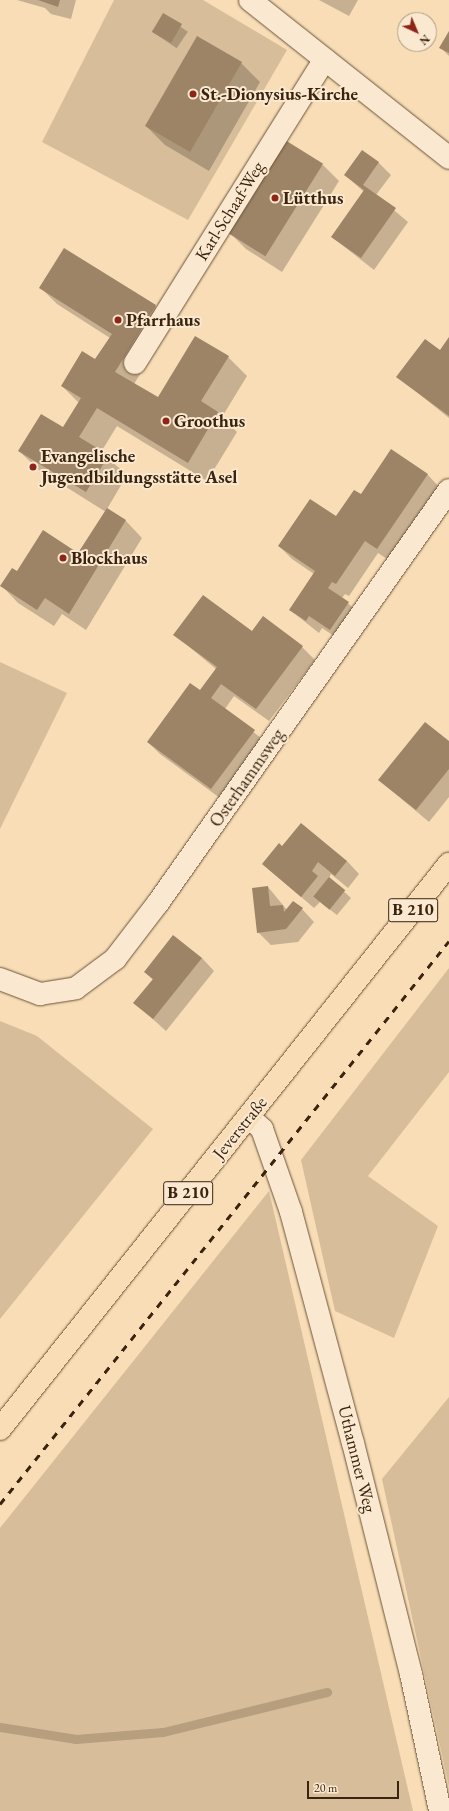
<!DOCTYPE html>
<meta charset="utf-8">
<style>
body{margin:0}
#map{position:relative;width:449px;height:1811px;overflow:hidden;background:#f8ddb6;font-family:"EB Garamond",serif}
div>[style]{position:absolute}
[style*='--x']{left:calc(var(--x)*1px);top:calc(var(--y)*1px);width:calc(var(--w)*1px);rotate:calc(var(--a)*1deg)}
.green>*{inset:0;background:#d8bd9a}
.shadow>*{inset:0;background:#0003;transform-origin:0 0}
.stream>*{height:9px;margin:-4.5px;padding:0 4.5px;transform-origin:4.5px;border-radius:4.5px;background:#b79e7d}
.building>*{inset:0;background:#9d8466;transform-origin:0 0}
.roads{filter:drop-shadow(0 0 1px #6a5239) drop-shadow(0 0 1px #6a5239)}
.minor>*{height:22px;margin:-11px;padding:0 11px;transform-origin:11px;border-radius:11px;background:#fae9d0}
.primary>*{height:22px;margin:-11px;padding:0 11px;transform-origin:11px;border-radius:11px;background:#f8ddb6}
.rail>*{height:3px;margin-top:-1.5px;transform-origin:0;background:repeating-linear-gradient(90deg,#3a230f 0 7px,transparent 0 14px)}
.dots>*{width:11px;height:11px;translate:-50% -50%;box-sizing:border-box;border:2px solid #fae9d0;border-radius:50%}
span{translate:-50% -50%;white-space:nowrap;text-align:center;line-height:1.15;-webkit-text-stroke:4px #fae9d0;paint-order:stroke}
.shield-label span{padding:1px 3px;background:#fae9d0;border:1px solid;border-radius:3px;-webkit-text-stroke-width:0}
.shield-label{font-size:17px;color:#3a230f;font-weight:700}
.poi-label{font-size:18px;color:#3a230f;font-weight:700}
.left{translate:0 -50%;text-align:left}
.street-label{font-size:18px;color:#3a230f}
.north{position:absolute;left:397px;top:12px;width:40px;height:40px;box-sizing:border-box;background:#fae9d0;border:1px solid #ad9a83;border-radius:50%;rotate:136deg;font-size:11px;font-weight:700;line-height:16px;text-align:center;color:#3a230f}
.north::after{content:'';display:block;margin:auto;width:14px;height:18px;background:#8f2418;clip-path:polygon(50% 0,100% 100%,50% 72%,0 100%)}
.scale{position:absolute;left:307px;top:1781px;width:92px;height:18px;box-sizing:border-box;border:2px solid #3a230f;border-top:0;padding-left:5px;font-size:12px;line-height:14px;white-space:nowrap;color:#3a230f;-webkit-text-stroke:3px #fae9d0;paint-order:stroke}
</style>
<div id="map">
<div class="green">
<i style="clip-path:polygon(114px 0,203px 0,287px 50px,188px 220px,42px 142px)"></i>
<i style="clip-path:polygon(0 662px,67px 693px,0 829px)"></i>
<i style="clip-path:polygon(449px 968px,449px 1072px,368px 1176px,438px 1226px,394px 1338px,335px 1311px,301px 1160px)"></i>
<i style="clip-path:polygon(0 1021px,37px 1036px,153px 1129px,0 1319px)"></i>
<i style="clip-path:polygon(269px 1191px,413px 1811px,0 1811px,0 1528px)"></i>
<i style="clip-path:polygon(449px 1397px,449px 1787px,382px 1479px)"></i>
</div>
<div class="shadow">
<i style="clip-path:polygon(17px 0,76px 0,71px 19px,51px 14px,45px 8px)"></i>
<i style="clip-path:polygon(319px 0,358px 0,349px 16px)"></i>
<i style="left:163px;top:15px;width:30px;height:20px;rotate:34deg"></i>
<i style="clip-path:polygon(449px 33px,449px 56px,440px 47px)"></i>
<i style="clip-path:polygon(241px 63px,260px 82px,209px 171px,165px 145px,146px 126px)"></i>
<i style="clip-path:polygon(378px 162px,391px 175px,376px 195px,408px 222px,374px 270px,332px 237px,364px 192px,345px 175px)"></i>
<i style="clip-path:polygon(323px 165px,339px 181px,282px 272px,246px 249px,229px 232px)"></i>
<i style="clip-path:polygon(64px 249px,155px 306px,172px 323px,134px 384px,158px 399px,228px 357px,247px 376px,222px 417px,237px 432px,207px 481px,117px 426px,101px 452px,127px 475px,107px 509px,126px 521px,142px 538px,86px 630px,62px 614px,54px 626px,18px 603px,2px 586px,17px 572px,79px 554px,106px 512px,39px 470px,19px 451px,63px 429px,79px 403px,62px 386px,99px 363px,110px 338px,57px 304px,40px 287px)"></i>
<i style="clip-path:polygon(449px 339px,449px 418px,398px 377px,440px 351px)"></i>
<i style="clip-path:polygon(392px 451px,428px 475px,440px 488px,390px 561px,378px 553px,349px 596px,345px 594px,342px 598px,361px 615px,343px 642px,322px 628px,319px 633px,290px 610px,314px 574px,292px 559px,279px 546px,336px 518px,362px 496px)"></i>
<i style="clip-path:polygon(252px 633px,302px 647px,315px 660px,269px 721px,234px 696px,225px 709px,267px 743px,224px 801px,160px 754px,148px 742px,200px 691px,216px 669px,175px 635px)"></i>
<i style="clip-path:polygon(449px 742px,449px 797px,429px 822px,379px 780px)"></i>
<i style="clip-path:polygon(282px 848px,347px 861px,359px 874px,348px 888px,331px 874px,329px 878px,351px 898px,337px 915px,320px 902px,314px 908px,263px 864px)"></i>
<i style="clip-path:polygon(268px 887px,287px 910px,302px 909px,314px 922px,298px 942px,271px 945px,258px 932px)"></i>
<i style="clip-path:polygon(202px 958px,214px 971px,166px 1031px,135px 1003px,153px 980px,145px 972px)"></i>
</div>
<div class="stream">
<i style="--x:0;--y:1727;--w:77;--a:9"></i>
<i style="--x:76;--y:1739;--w:87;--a:-4.6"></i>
<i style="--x:163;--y:1732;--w:169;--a:-13.7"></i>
</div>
<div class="building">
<i style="clip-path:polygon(38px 0,60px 0,58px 7px)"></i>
<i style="left:163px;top:13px;width:22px;height:22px;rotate:30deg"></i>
<i style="clip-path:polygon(449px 31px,449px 53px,439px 48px)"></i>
<i style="left:197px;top:36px;width:52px;height:104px;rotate:30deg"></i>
<i style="left:285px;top:140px;width:45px;height:109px;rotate:32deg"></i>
<i style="clip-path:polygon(362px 150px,379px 162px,363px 185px,396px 208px,361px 258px,331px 237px,364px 190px,344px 175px)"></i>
<i style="clip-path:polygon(64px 248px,156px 305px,115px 372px,158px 397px,195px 336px,229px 356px,201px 401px,218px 412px,188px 463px,97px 408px,79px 437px,109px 455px,86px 492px,18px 451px,41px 414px,63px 427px,81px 398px,61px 386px,82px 351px,95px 359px,112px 334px,39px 288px)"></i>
<i style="clip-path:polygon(449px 337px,449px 416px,396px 377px,425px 339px,440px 350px)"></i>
<i style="clip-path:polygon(391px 449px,428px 474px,377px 549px,365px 541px,336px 584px,332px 582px,328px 588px,349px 602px,330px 630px,309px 616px,306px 621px,289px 610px,315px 571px,278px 546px,310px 499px,336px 516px,354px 490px,361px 494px)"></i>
<i style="clip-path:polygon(107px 508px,126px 520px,69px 614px,45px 598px,37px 610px,0 586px,12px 568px,17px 571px,43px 530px,78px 553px)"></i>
<i style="clip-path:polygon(203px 595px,252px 631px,263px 616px,303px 646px,256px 709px,221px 684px,211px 698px,255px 730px,211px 789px,147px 742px,190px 683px,200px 690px,217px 667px,173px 635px)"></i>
<i style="clip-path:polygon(425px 722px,449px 741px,449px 769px,416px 810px,378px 780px)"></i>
<i style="clip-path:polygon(301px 823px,347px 861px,335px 876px,318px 862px,312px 871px,318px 876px,301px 897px,262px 864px,279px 843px,282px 846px)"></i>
<i style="left:329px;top:877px;width:21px;height:25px;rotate:39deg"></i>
<i style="clip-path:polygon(268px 886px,270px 906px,283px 905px,284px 912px,293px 901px,303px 908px,286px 929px,257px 933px,252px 888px)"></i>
<i style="clip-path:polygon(173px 935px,202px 958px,153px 1019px,133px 1003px,153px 979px,144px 972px)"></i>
</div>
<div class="roads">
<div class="minor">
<i style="--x:250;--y:0;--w:254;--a:38.4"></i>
<i style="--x:135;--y:363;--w:358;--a:-58"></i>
<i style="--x:0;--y:979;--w:43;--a:20.6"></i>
<i style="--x:40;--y:994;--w:36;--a:-9"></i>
<i style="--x:76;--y:988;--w:49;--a:-36.6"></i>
<i style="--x:115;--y:959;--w:71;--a:-52.5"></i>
<i style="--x:158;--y:903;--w:505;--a:-54.83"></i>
<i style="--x:249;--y:1117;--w:18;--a:43"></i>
<i style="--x:262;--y:1129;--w:88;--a:70.7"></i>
<i style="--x:291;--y:1212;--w:239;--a:75"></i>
<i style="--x:353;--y:1443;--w:238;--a:75.9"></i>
<i style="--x:411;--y:1674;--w:140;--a:78"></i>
</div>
<div class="primary">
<i style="--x:0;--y:1429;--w:722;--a:-51.53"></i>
</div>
</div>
<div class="rail">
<i style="--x:0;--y:1504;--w:720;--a:-51.43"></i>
</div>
<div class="dots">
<i style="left:193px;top:94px;background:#8f2418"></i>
<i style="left:275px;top:198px;background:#8f2418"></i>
<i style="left:118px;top:320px;background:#8f2418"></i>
<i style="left:166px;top:421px;background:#8f2418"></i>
<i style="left:33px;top:467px;background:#8f2418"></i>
<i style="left:63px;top:558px;background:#8f2418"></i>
</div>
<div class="shield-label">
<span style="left:413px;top:910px">B 210</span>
<span style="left:188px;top:1193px">B 210</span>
</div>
<div class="poi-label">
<span class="left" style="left:201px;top:94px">St.-Dionysius-Kirche</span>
<span class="left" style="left:283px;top:198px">Lütthus</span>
<span class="left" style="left:126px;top:320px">Pfarrhaus</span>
<span class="left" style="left:174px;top:421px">Groothus</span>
<span class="left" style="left:41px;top:467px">Evangelische<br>Jugendbildungsstätte Asel</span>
<span class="left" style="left:71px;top:558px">Blockhaus</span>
</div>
<div class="street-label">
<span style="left:230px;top:211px;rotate:-58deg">Karl-Schaaf-Weg</span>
<span style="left:247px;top:778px;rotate:-55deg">Osterhammsweg</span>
<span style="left:240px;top:1128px;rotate:-51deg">Jeverstraße</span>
<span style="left:357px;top:1459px;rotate:76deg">Uthammer Weg</span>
</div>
<div class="north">N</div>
<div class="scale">20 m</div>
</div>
